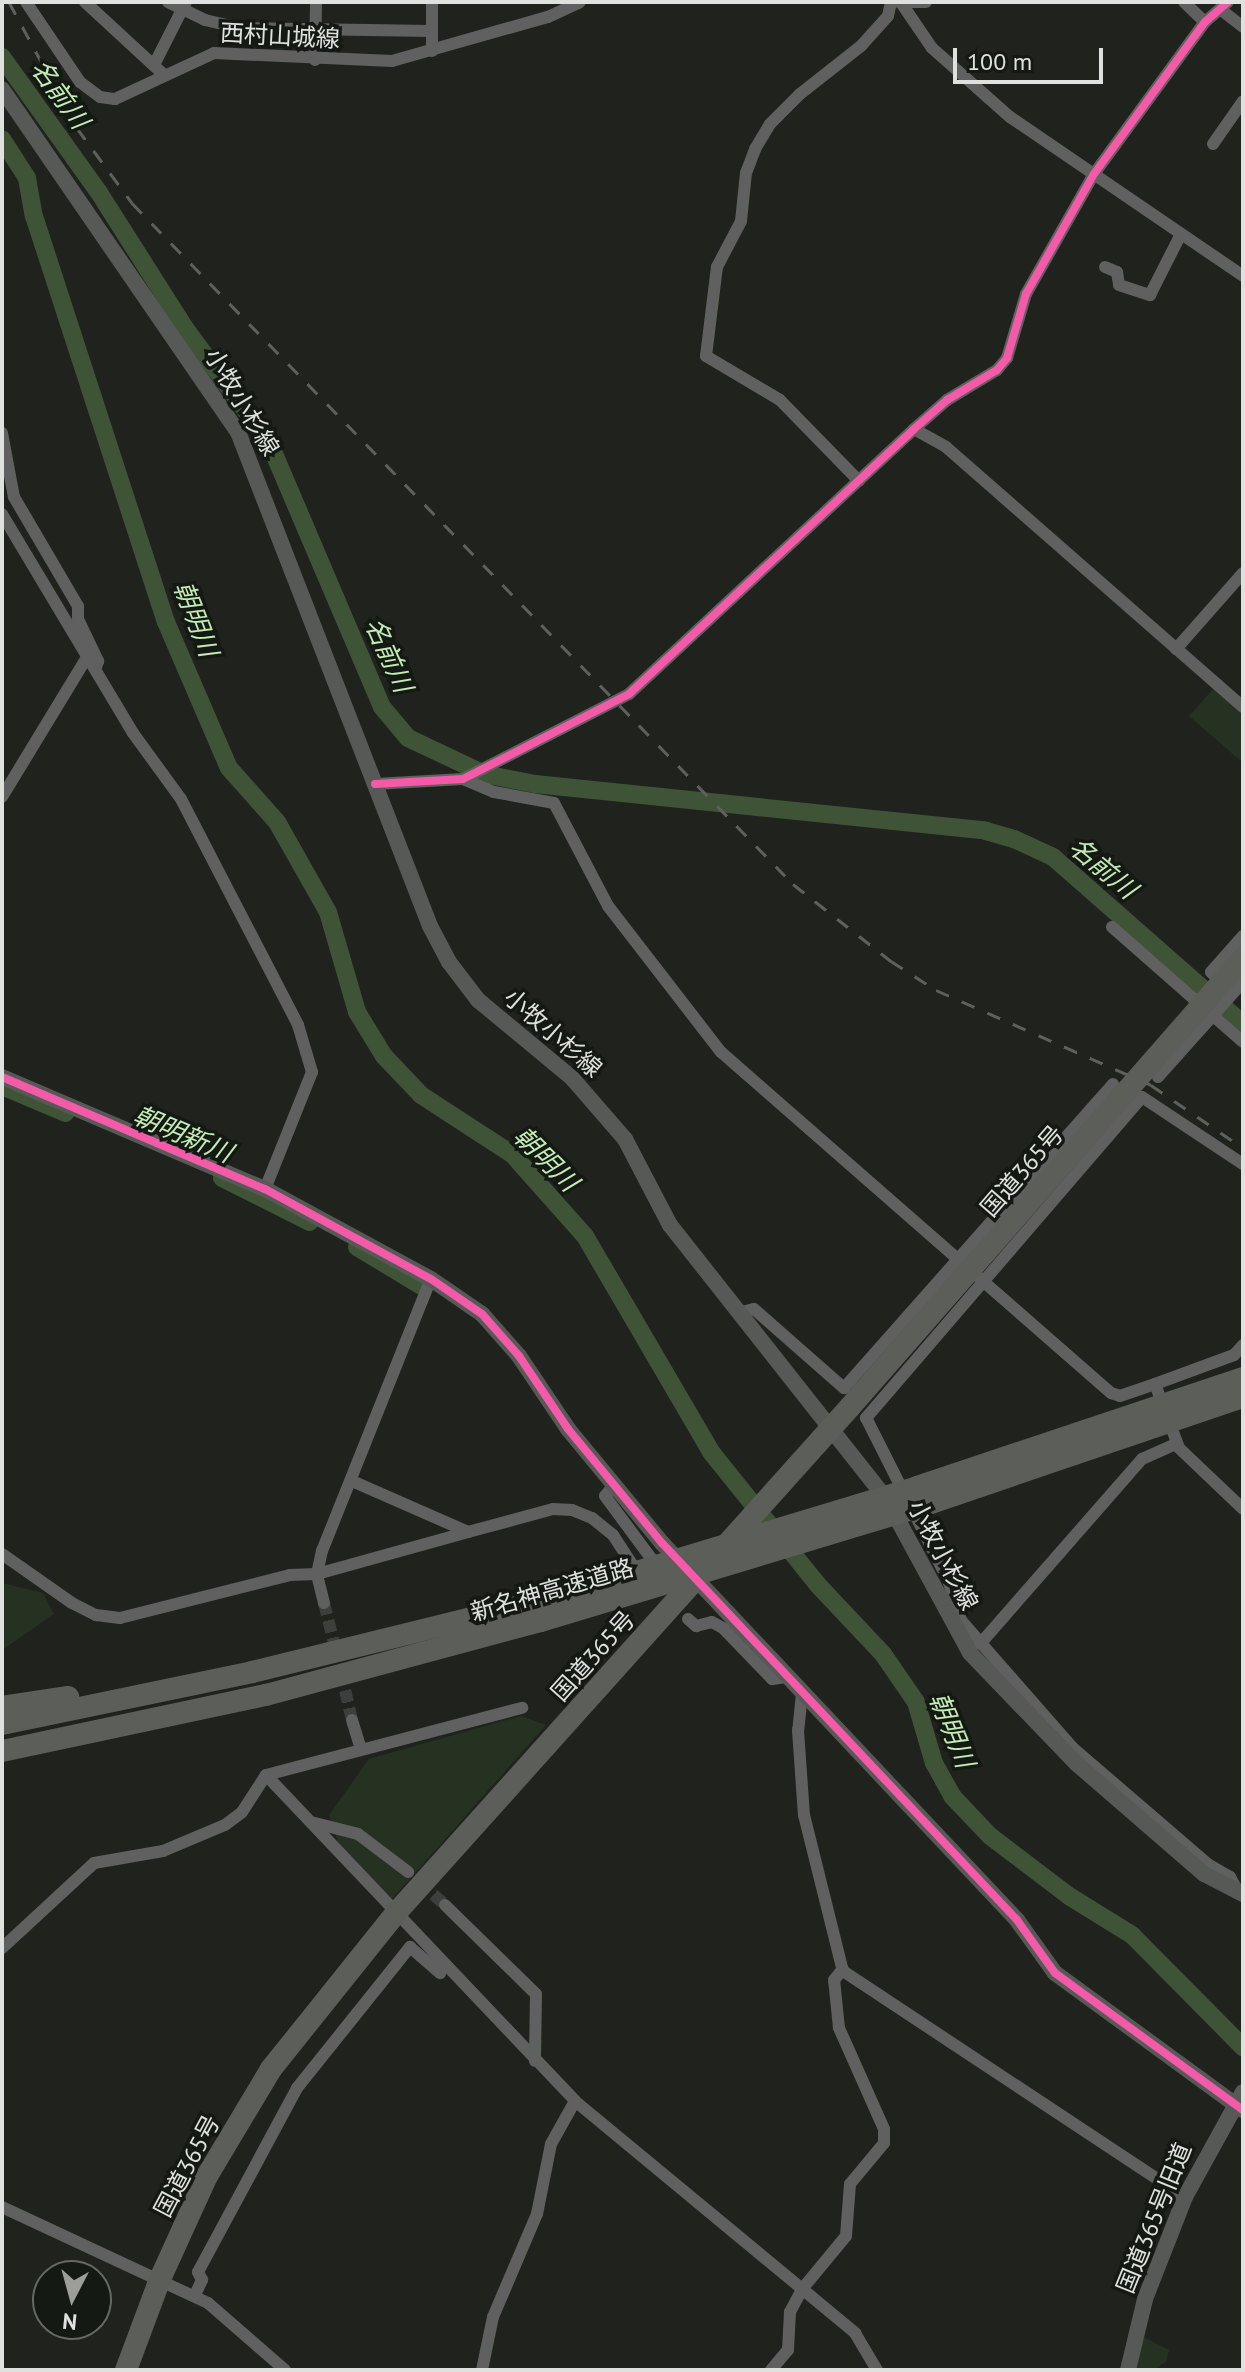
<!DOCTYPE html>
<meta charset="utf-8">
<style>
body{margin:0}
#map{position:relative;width:1245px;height:2372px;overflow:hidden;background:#20221e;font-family:"PT Sans","Noto Sans JP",sans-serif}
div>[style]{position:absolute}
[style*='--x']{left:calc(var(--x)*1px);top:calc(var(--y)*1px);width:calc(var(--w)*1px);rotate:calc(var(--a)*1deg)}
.green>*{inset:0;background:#263221}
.river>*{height:18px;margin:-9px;padding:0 9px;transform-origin:9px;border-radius:9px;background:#3f5337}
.street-tunnel>*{height:12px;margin-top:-6px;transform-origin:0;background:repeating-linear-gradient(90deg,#3c3f3b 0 12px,transparent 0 18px)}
.street>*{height:12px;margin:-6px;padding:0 6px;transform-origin:6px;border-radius:6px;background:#5f605f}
.secondary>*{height:16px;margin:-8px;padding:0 8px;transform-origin:8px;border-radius:8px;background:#575956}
.highway>*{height:22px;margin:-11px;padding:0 11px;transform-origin:11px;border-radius:11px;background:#5c5e5a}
.rail>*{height:3px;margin-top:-1.5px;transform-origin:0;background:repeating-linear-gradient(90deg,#5e605e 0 14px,transparent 0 28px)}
.highway-bridge>*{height:22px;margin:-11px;padding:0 11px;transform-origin:11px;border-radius:11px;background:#5c5e5a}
.cycleway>*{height:8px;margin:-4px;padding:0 4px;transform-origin:4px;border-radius:4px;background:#f35aa7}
span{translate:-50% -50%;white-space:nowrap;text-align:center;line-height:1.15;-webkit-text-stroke:7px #151914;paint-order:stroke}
.street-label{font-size:24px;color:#dee1dd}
.water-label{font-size:26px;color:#c3ebb4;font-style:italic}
.frame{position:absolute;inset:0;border:4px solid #dee1dd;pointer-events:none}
.north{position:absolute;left:32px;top:2260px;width:80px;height:80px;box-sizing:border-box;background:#151914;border:2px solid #656964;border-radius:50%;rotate:186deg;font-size:22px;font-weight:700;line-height:32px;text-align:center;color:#dee1dd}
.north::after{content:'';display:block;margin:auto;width:28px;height:36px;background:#9c9e9a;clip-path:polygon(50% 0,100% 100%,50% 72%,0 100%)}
.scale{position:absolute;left:953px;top:48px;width:150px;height:36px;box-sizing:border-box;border:4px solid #dee1dd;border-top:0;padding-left:10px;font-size:24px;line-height:28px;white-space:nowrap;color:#dee1dd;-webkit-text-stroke:6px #151914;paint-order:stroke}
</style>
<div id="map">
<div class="green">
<i style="clip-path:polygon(1215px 687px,1243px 712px,1242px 762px,1189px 716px)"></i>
<i style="clip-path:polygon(2px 1583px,43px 1593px,54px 1614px,2px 1650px)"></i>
<i style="clip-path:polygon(521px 1716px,546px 1725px,392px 1899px,340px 1848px,329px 1815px,369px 1759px)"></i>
<i style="clip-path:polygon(1140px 2335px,1169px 2350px,1166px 2362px,1153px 2370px,1132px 2370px)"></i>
</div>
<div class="river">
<i style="--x:2;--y:57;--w:165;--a:54.4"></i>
<i style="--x:98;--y:191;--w:162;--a:57.6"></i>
<i style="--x:185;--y:328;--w:142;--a:53.6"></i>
<i style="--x:269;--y:442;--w:288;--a:66.9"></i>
<i style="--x:382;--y:707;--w:40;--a:50"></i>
<i style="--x:408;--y:738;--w:84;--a:25.3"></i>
<i style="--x:484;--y:774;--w:52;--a:11.1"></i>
<i style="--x:535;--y:784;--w:453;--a:5.9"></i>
<i style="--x:986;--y:831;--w:29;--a:16"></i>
<i style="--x:1014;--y:839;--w:43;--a:24.8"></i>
<i style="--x:1053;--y:857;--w:253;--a:41.3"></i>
<i style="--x:2;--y:139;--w:46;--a:57.3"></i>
<i style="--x:27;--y:178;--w:39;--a:80"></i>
<i style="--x:34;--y:216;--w:427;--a:72"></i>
<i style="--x:166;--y:622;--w:159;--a:66.7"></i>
<i style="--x:229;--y:768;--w:72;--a:48.4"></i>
<i style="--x:277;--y:822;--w:103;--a:60.5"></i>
<i style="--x:328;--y:912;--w:104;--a:73.8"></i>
<i style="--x:357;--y:1012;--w:52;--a:58.5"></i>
<i style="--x:384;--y:1056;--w:54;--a:46.5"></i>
<i style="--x:421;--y:1095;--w:110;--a:33.1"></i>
<i style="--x:513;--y:1155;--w:108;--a:48.4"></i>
<i style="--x:585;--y:1236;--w:250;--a:59.7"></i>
<i style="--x:711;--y:1452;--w:169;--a:51.2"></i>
<i style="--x:817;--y:1584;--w:96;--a:46.7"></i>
<i style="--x:883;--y:1654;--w:58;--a:55.5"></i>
<i style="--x:916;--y:1702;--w:64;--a:73.6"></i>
<i style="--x:934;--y:1763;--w:38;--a:61"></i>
<i style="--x:952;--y:1796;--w:55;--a:46.5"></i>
<i style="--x:990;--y:1836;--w:99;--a:37.2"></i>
<i style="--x:1069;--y:1896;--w:74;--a:31.8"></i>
<i style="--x:1132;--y:1935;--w:158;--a:45.3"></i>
<i style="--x:2;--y:1086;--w:69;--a:22.9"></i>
<i style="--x:222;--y:1178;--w:98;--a:26.6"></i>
<i style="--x:357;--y:1247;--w:77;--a:31.2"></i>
</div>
<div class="street-tunnel">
<i style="--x:324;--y:1603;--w:54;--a:76"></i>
<i style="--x:341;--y:1673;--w:48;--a:76.8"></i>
<i style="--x:420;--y:1883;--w:33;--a:41"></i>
</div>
<div class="street">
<i style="--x:26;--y:2;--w:97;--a:56"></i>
<i style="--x:80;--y:82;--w:25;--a:37"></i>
<i style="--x:100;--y:97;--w:15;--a:8"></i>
<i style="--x:115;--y:99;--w:109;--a:-24.9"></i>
<i style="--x:214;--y:53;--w:178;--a:2.6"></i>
<i style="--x:392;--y:61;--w:162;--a:-15.8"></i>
<i style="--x:548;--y:17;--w:35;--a:-25"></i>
<i style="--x:85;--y:2;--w:108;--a:42.7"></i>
<i style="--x:168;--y:2;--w:41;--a:25.9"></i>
<i style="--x:205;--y:20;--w:37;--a:13"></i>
<i style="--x:241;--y:28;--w:191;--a:0.9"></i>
<i style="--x:432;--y:2;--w:49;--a:90"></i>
<i style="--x:898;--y:2;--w:28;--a:0"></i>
<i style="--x:1184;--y:2;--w:29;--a:44"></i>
<i style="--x:902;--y:4;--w:53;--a:55.7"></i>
<i style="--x:932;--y:48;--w:104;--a:41.5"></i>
<i style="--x:1010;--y:117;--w:282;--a:34.3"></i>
<i style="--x:1220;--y:9;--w:29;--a:38"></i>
<i style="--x:315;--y:60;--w:58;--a:-89"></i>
<i style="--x:155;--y:63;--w:68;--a:-63.1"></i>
<i style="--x:1213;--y:144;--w:52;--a:-55.1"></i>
<i style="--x:1105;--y:267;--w:13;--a:23"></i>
<i style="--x:1117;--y:272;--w:13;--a:81"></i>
<i style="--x:1119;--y:285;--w:33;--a:18"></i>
<i style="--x:1150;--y:295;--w:68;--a:-63.1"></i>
<i style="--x:914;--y:429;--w:37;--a:29"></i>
<i style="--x:946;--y:447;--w:395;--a:41.2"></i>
<i style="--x:2;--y:433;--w:65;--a:79.4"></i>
<i style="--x:14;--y:497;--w:126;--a:59.6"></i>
<i style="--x:78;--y:606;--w:13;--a:90"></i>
<i style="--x:78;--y:619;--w:47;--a:64.5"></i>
<i style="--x:98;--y:661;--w:6;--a:108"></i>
<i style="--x:859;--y:481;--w:113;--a:-134.3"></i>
<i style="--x:780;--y:400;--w:86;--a:-149.3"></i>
<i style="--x:706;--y:356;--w:90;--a:-83"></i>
<i style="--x:717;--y:267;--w:52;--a:-62.4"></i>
<i style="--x:741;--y:221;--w:48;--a:-84.1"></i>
<i style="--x:746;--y:173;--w:26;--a:-69"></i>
<i style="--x:755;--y:149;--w:29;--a:-59"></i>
<i style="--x:770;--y:124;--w:42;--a:-45"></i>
<i style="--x:800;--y:94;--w:78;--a:-38.2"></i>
<i style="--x:861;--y:46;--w:40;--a:-48"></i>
<i style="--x:888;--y:16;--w:14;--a:-78"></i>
<i style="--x:2;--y:514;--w:255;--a:59.1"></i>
<i style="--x:133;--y:733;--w:82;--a:54"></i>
<i style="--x:181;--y:799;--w:254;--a:62.6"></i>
<i style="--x:298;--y:1025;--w:49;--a:73.4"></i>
<i style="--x:312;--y:1072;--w:126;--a:111.9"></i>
<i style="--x:1176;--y:649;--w:101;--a:-48.6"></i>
<i style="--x:463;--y:779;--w:34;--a:23"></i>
<i style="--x:494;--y:792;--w:61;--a:10.4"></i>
<i style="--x:554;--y:803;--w:116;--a:62.3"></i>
<i style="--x:608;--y:906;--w:185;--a:52.3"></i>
<i style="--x:721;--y:1052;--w:518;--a:41.17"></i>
<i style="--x:1111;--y:1393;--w:9;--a:18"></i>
<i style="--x:1120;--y:1396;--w:37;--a:-19"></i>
<i style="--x:375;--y:784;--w:88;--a:-3.3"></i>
<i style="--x:463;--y:779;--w:186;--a:-27.1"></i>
<i style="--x:629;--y:694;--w:389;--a:-42.9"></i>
<i style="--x:914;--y:429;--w:44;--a:-41.3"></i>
<i style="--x:947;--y:400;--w:58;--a:-31"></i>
<i style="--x:997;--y:370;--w:16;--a:-50"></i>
<i style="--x:1007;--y:358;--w:67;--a:-73.5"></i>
<i style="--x:1026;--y:294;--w:138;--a:-60.5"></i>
<i style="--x:1094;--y:174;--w:188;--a:-53.9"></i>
<i style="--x:1205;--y:22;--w:30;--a:-41"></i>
<i style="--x:2;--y:797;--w:164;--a:-58.7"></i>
<i style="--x:1112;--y:927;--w:174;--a:41.3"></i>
<i style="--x:1225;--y:985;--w:19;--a:-137"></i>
<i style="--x:1211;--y:972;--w:48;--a:-48.4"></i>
<i style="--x:1158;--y:1077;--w:127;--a:-48.2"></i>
<i style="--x:738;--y:1313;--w:16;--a:-14"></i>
<i style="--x:754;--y:1309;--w:120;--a:41.3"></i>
<i style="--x:844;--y:1388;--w:406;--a:-48.5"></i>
<i style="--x:1243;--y:1345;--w:13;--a:132"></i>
<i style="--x:1234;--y:1355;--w:84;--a:159.8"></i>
<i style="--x:1155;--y:1384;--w:68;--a:69.4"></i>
<i style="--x:1179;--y:1448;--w:88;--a:43.6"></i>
<i style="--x:352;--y:1481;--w:127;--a:23.7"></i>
<i style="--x:468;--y:1532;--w:88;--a:-15.1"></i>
<i style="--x:553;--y:1509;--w:19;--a:3"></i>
<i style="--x:572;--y:1510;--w:22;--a:22"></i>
<i style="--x:592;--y:1518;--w:27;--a:39"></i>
<i style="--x:613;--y:1535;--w:48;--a:57"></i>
<i style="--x:614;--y:1485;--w:14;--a:129"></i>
<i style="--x:605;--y:1496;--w:91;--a:53.5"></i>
<i style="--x:2;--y:1554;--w:85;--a:35"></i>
<i style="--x:72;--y:1603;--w:27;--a:27"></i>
<i style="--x:96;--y:1615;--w:24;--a:7"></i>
<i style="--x:120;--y:1618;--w:175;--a:-14.2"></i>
<i style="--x:290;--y:1575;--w:27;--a:-2"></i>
<i style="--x:317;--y:1574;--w:157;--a:-15.5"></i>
<i style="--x:324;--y:1603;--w:30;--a:-104"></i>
<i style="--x:317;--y:1574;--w:24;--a:-78"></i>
<i style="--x:322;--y:1551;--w:293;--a:-68.2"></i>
<i style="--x:688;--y:1619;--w:11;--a:41"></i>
<i style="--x:696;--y:1626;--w:16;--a:-14"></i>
<i style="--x:712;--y:1622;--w:13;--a:29"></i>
<i style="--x:723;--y:1628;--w:71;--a:46.1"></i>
<i style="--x:772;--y:1679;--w:14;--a:-8"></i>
<i style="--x:980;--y:1644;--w:246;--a:-48.8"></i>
<i style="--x:1142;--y:1459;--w:37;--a:-24"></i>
<i style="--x:802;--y:1694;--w:36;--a:96"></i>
<i style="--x:798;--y:1730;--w:85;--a:86"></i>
<i style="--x:804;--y:1815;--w:161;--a:76"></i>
<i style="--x:843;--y:1971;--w:410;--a:33.5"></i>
<i style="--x:352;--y:1720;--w:28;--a:73"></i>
<i style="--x:266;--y:1775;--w:449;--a:46.5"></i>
<i style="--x:575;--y:2101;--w:364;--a:39.6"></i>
<i style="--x:855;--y:2333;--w:43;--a:59.3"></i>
<i style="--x:315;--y:1823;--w:44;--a:14.3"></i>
<i style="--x:358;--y:1834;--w:63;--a:37.2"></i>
<i style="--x:1237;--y:1890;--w:15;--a:-118"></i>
<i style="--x:1230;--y:1877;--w:24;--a:-150"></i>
<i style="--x:1209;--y:1865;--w:181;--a:-139.3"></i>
<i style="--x:1072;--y:1747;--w:169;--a:-131.2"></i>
<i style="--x:961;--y:1620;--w:40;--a:-108"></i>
<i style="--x:949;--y:1582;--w:184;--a:-116.8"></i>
<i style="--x:866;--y:1418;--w:423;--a:-49.3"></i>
<i style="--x:1142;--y:1097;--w:121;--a:33.6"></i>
<i style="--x:445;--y:1905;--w:127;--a:44.4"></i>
<i style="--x:536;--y:1994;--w:67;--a:90.9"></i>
<i style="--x:2;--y:1948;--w:125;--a:-42.7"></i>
<i style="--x:94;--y:1863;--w:70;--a:-9.9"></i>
<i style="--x:163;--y:1851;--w:67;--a:-22.8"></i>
<i style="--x:225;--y:1825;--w:21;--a:-37"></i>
<i style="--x:242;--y:1812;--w:44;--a:-57"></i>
<i style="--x:266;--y:1775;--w:265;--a:-14.7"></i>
<i style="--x:2;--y:2207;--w:227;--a:25"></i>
<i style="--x:208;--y:2303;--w:102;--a:41"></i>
<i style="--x:195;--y:2295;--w:17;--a:-65"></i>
<i style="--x:202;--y:2280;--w:9;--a:-117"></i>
<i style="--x:198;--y:2272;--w:209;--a:-61.7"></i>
<i style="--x:297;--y:2088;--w:181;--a:-51.3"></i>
<i style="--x:410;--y:1947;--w:40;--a:41"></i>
<i style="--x:482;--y:2370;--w:54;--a:-78.3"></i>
<i style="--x:493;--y:2317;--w:112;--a:-66.9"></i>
<i style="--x:537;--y:2214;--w:71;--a:-78.7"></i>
<i style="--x:551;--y:2144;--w:49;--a:-60.8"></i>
<i style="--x:771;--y:2370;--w:26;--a:-50"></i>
<i style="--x:788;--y:2350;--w:38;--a:-87"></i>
<i style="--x:790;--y:2312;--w:27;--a:-62"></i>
<i style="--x:803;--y:2288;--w:67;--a:-50.4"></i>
<i style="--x:846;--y:2236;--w:52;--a:-85.6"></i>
<i style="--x:850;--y:2184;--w:53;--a:-50.3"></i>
<i style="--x:884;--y:2143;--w:14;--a:-90"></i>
<i style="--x:884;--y:2129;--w:111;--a:-114"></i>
<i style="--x:839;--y:2028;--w:48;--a:-95.9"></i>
<i style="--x:834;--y:1980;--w:14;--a:-51"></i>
</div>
<div class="secondary">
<i style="--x:2;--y:89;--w:416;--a:55.5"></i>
<i style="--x:238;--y:432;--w:530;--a:68.76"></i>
<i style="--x:430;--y:926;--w:41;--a:62.2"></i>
<i style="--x:449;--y:962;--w:48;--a:52.7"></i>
<i style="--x:478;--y:1000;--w:122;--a:39.7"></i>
<i style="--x:572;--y:1078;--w:81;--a:49"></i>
<i style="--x:625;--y:1139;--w:97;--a:62.4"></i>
<i style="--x:670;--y:1225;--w:350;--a:51.7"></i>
<i style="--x:887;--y:1500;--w:174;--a:61.5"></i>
<i style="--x:970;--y:1653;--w:154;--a:46.1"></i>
<i style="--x:1077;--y:1764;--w:168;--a:40.9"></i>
<i style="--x:1204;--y:1874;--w:44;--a:27.1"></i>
<i style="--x:2;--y:1077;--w:286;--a:23.1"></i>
<i style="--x:265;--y:1189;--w:189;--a:28.5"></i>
<i style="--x:431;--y:1279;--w:62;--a:34.5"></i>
<i style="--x:482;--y:1314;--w:56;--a:48.6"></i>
<i style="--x:519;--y:1356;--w:88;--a:56.1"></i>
<i style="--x:568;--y:1429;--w:148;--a:50.5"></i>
<i style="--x:662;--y:1543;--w:518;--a:46.72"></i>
<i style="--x:1017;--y:1920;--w:65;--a:54.4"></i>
<i style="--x:1055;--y:1973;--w:233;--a:36.1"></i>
<i style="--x:1128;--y:2370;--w:73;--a:-76.5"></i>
<i style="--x:1145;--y:2299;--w:110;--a:-68.6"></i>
<i style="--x:1185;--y:2197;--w:120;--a:-61.1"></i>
</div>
<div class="highway">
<i style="--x:2;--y:1707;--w:67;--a:-8.6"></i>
<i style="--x:2;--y:1724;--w:255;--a:-11.7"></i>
<i style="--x:252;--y:1672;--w:293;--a:-13.8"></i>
<i style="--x:2;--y:1751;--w:270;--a:-12"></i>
<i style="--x:266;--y:1695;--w:285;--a:-15.1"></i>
<i style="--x:126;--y:2370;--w:97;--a:-69.5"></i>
<i style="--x:160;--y:2279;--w:113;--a:-65.5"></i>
<i style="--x:207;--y:2176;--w:125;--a:-59.1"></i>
<i style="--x:271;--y:2069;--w:200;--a:-51.3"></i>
<i style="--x:396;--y:1913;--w:680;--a:-48.1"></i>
</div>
<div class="rail">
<i style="--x:9;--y:2;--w:143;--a:61.6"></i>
<i style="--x:77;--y:128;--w:93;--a:53.7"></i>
<i style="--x:132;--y:203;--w:949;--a:45.85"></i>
<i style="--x:793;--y:884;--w:125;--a:38.2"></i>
<i style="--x:891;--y:961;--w:54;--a:32.8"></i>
<i style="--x:936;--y:990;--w:235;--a:23.8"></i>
<i style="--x:1151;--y:1085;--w:112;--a:34.4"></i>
</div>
<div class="highway-bridge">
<i style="--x:850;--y:1407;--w:597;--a:-48.81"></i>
<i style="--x:537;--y:1602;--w:397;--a:-16.8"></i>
<i style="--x:917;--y:1487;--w:344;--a:-18.5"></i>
<i style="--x:541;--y:1621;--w:398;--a:-16.8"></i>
<i style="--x:922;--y:1506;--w:339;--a:-18.8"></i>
</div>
<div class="cycleway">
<i style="--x:375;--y:784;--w:88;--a:-3.3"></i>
<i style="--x:463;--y:779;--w:186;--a:-27.1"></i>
<i style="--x:629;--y:694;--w:389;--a:-42.9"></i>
<i style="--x:914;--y:429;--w:44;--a:-41.3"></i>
<i style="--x:947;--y:400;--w:58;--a:-31"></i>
<i style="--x:997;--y:370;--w:16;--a:-50"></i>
<i style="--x:1007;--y:358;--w:67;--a:-73.5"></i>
<i style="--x:1026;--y:294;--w:138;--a:-60.5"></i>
<i style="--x:1094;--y:174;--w:188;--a:-53.9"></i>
<i style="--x:1205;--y:22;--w:30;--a:-41"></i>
<i style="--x:2;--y:1077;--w:286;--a:23.1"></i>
<i style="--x:265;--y:1189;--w:189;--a:28.5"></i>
<i style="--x:431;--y:1279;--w:62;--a:34.5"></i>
<i style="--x:482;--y:1314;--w:56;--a:48.6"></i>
<i style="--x:519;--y:1356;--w:88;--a:56.1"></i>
<i style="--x:568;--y:1429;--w:148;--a:50.5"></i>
<i style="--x:662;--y:1543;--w:518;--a:46.72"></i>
<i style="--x:1017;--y:1920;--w:65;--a:54.4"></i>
<i style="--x:1055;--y:1973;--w:233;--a:36.1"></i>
</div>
<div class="street-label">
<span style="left:280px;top:36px;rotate:3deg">西村山城線</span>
<span style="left:242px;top:402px;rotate:59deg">小牧小杉線</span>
<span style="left:553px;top:1033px;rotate:41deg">小牧小杉線</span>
<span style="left:1022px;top:1171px;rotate:-49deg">国道365号</span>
<span style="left:943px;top:1555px;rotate:62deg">小牧小杉線</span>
<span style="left:552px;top:1590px;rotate:-16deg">新名神高速道路</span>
<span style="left:593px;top:1656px;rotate:-48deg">国道365号</span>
<span style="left:187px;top:2166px;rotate:-62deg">国道365号</span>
<span style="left:1154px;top:2218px;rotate:-68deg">国道365号旧道</span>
</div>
<div class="water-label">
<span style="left:60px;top:94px;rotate:54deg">名前川</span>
<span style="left:196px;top:619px;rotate:69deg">朝明川</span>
<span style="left:389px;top:655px;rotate:66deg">名前川</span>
<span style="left:1103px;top:868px;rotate:40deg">名前川</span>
<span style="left:183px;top:1134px;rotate:23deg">朝明新川</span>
<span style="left:546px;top:1159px;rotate:45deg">朝明川</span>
<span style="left:952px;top:1730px;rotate:68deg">朝明川</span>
</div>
<div class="frame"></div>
<div class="north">N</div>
<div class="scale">100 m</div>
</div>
